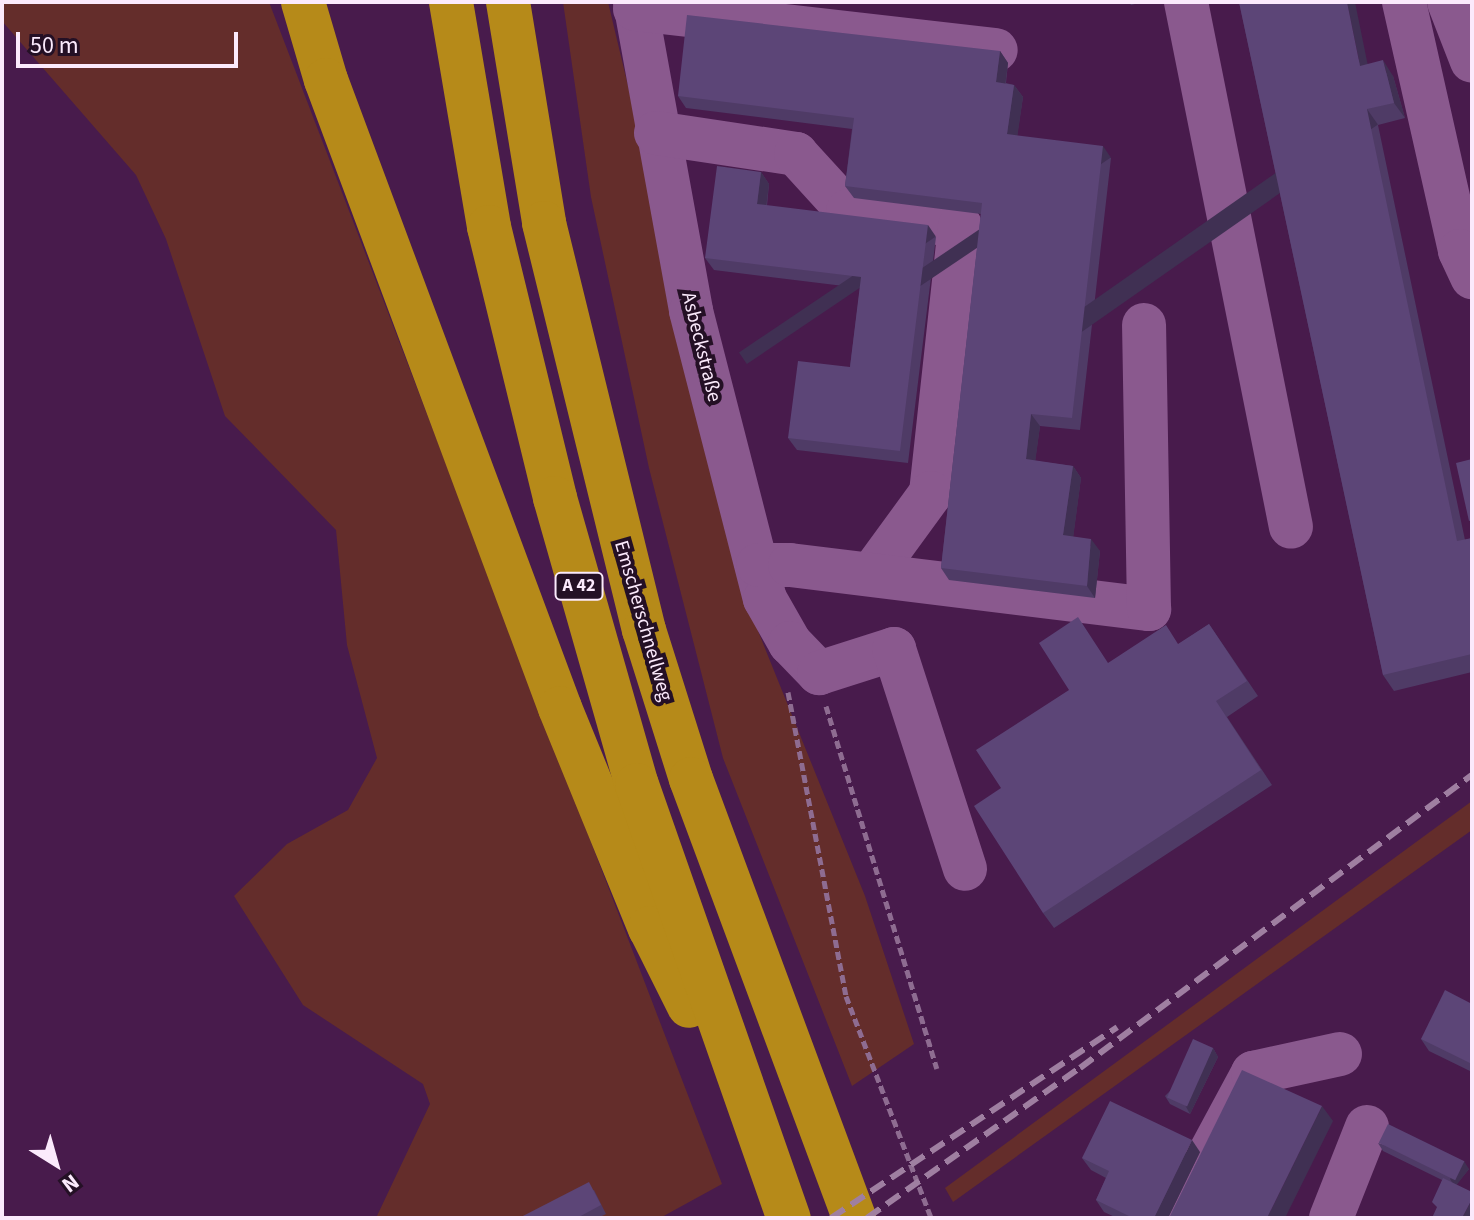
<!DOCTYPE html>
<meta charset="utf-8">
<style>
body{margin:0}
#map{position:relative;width:1474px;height:1220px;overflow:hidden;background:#481b4c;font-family:"Source Sans 3",sans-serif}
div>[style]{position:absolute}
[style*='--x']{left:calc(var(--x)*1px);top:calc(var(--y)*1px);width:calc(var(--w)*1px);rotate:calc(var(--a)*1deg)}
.green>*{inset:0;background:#642d2b}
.path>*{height:5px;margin-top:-2.5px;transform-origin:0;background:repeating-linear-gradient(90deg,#8e6c91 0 8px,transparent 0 12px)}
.minor>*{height:44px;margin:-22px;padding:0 22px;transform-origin:22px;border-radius:22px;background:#8a598e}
.highway>*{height:44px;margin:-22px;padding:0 22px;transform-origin:22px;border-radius:22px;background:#b68a19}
.rail>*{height:6px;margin-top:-3px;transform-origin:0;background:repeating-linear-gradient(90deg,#9f7fa1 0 16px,transparent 0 24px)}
.wall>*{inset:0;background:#4f3b66}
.shaded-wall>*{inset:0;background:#403053;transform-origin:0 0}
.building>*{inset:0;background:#5c4577;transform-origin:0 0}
span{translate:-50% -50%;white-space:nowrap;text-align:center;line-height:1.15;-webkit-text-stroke:8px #241025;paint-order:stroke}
.shield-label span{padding:2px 6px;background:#241025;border:2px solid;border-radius:6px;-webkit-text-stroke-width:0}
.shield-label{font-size:18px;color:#fbeafc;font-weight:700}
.street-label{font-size:20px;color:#fbeafc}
.frame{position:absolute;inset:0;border:4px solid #fbeafc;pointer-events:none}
.north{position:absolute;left:16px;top:1124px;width:80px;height:80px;-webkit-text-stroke:6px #241025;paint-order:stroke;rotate:143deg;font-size:22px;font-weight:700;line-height:32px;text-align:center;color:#fbeafc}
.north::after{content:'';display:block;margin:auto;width:28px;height:36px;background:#fbeafc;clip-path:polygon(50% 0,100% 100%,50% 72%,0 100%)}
.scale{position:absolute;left:16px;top:32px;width:222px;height:36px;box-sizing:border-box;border:4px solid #fbeafc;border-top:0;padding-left:10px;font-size:24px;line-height:28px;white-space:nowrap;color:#fbeafc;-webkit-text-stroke:6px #241025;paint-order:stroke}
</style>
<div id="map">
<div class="green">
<i style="clip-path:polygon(2px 2px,269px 2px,722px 1184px,660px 1218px,376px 1218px,430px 1104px,423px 1084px,303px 1005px,234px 896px,287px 844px,348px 810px,377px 758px,347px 645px,336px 530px,225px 416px,166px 239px,136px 175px,2px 21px)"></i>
<i style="clip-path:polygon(563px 2px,608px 2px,758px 631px,865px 896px,914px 1044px,852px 1086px,723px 758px,649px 468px,591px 197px)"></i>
<i style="clip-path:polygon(1472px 801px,1472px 830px,953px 1202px,945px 1188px)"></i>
</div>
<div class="path">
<i style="--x:788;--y:692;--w:309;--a:79.2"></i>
<i style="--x:846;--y:996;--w:238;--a:69"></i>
<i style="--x:826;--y:706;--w:379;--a:73"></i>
</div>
<div class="minor">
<i style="--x:635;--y:2;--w:314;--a:79.7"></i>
<i style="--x:691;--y:311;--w:297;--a:75.6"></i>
<i style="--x:765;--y:599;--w:51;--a:60.4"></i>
<i style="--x:790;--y:643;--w:42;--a:46"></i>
<i style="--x:819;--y:673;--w:79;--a:-17.7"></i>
<i style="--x:894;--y:649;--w:231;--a:72.1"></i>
<i style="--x:1186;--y:2;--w:535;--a:78.69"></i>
<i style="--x:1404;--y:2;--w:255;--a:77.3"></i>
<i style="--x:1460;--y:251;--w:29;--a:65"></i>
<i style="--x:1449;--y:2;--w:63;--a:68.7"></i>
<i style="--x:635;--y:9;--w:363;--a:6.5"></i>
<i style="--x:656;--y:133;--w:142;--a:8.5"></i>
<i style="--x:796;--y:154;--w:77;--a:47.6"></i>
<i style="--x:848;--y:211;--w:113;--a:7.6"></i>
<i style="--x:960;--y:226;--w:269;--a:96.2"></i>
<i style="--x:931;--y:493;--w:100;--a:126.1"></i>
<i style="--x:758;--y:565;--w:32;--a:0"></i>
<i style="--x:790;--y:565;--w:362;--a:7"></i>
<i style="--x:1149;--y:609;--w:284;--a:-91"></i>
<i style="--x:1175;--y:1218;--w:165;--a:-61.7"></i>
<i style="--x:1253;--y:1073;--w:89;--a:-12.3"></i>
<i style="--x:1331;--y:1218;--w:98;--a:-68.4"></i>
</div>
<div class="highway">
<i style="--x:303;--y:2;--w:81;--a:73.6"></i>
<i style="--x:326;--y:80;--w:670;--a:69.56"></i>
<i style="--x:560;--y:708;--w:238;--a:67.8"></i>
<i style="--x:650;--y:928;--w:87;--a:63.4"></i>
<i style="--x:451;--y:2;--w:228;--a:80.4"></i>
<i style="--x:489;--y:227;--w:279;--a:76.3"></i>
<i style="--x:555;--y:498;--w:298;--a:74.1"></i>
<i style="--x:637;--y:785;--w:459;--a:70.7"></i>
<i style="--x:508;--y:2;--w:224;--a:80.7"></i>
<i style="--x:544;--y:223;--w:419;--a:76.2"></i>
<i style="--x:644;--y:630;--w:156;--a:72.5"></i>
<i style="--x:691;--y:779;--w:468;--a:69.6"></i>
</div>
<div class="rail">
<i style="--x:831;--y:1218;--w:344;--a:-33.7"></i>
<i style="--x:867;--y:1218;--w:261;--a:-35.2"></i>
<i style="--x:1080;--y:1068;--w:489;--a:-36.8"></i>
</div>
<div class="wall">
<i style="clip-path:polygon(1129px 2px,1143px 2px,1131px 5px)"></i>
<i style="clip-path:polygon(1239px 2px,1393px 76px,1405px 118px,1378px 125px,1465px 540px,1472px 538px,1472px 672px,1394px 691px,1383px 675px)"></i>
<i style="clip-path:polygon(1000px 51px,1008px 63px,1006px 83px,1014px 85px,1023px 97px,1017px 136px,1111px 158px,1080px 430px,1040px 426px,1035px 461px,1073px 466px,1081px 478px,1073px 537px,1100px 551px,1095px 598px,949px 580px,941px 568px,981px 214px,854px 198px,845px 186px,852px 129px,686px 108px,678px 96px)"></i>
<i style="clip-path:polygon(761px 172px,769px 184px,767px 206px,936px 237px,908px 463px,797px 450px,788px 438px,850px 367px,860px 288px,714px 270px,705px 258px)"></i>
<i style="clip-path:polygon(1209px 624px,1258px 696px,1227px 717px,1272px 785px,1054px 928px,1043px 913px,1108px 663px,1179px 644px)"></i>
<i style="clip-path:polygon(1472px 1004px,1472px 1072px,1429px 1051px,1421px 1039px)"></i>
<i style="clip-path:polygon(1213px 1048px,1218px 1057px,1190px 1114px,1170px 1104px,1165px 1096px)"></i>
<i style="clip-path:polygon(1378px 1143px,1469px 1169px,1437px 1208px,1442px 1180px,1383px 1151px)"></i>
<i style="clip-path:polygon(1200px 1152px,1168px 1218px,1117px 1218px,1104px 1212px,1096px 1200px,1106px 1178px,1091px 1170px,1082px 1158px)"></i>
<i style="clip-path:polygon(594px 1190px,606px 1214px,598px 1218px,519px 1218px)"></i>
</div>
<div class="shaded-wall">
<i style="clip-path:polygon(1347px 2px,1355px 2px,1371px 81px,1360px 66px)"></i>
<i style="clip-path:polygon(1000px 51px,1008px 63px,1004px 94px,996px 82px)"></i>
<i style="clip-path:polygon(1383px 60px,1393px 76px,1405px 118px,1394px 103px)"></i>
<i style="clip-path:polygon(1014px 85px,1023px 97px,1016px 146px,1007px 134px)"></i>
<i style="left:1367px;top:109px;width:19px;height:441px;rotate:55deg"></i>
<i style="left:1103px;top:146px;width:14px;height:274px;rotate:56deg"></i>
<i style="clip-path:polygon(761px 172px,769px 184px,765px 216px,757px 204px)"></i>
<i style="left:928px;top:225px;width:14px;height:228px;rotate:56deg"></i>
<i style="clip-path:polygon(1031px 414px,1040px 426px,1034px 471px,1026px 459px)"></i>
<i style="clip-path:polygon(1073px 466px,1081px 478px,1072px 547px,1063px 535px)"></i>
<i style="clip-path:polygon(1091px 539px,1100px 551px,1095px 598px,1087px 586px)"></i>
<i style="clip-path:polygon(1213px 1048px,1218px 1057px,1190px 1114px,1185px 1105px)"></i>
<i style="clip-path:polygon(1322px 1106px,1333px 1121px,1285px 1218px,1267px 1218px)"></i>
<i style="clip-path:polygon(1192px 1140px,1200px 1152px,1168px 1218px,1154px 1218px)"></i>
<i style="clip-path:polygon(1464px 1161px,1469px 1169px,1455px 1187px,1450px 1179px)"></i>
<i style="clip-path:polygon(1472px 1199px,1472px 1218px,1462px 1218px)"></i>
</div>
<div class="building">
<i style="clip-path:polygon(1239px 2px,1347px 2px,1360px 66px,1383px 60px,1394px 103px,1367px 109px,1457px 541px,1472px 538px,1472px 654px,1383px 675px)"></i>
<i style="clip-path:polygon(687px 15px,1000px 51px,996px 82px,1014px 85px,1007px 134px,1103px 146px,1072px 418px,1031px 414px,1026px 459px,1073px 466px,1063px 535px,1091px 539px,1087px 586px,941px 568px,982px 203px,845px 186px,854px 118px,678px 96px)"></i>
<i style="clip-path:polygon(717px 166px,761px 172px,757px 204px,928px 225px,900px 451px,788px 438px,798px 361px,850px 367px,861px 277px,705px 258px)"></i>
<i style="clip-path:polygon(1472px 459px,1472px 520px,1469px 521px,1456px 463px)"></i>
<i style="clip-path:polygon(1078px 617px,1108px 663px,1166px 625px,1178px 644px,1209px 624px,1247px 681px,1216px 701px,1261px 770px,1043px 913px,974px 806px,1001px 788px,976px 750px,1069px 690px,1039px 643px)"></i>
<i style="clip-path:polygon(1445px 990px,1472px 1004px,1472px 1064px,1421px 1039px)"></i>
<i style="left:1193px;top:1039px;width:22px;height:64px;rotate:24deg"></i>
<i style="clip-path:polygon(1242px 1070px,1322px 1106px,1267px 1218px,1169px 1218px)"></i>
<i style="clip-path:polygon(1110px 1101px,1192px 1140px,1154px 1218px,1133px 1218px,1096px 1200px,1109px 1171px,1082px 1158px)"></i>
<i style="left:1388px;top:1124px;width:85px;height:21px;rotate:26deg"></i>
<i style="clip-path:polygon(1443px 1178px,1472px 1192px,1472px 1199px,1462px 1218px,1432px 1218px,1437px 1207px,1432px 1202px)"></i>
<i style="clip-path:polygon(589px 1182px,601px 1205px,577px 1218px,519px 1218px)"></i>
</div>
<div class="shield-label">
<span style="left:579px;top:586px">A 42</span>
</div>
<div class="street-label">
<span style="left:701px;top:347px;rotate:76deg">Asbeckstraße</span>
<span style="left:643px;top:621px;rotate:74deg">Emscherschnellweg</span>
</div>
<div class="frame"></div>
<div class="north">N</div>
<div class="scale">50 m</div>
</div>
